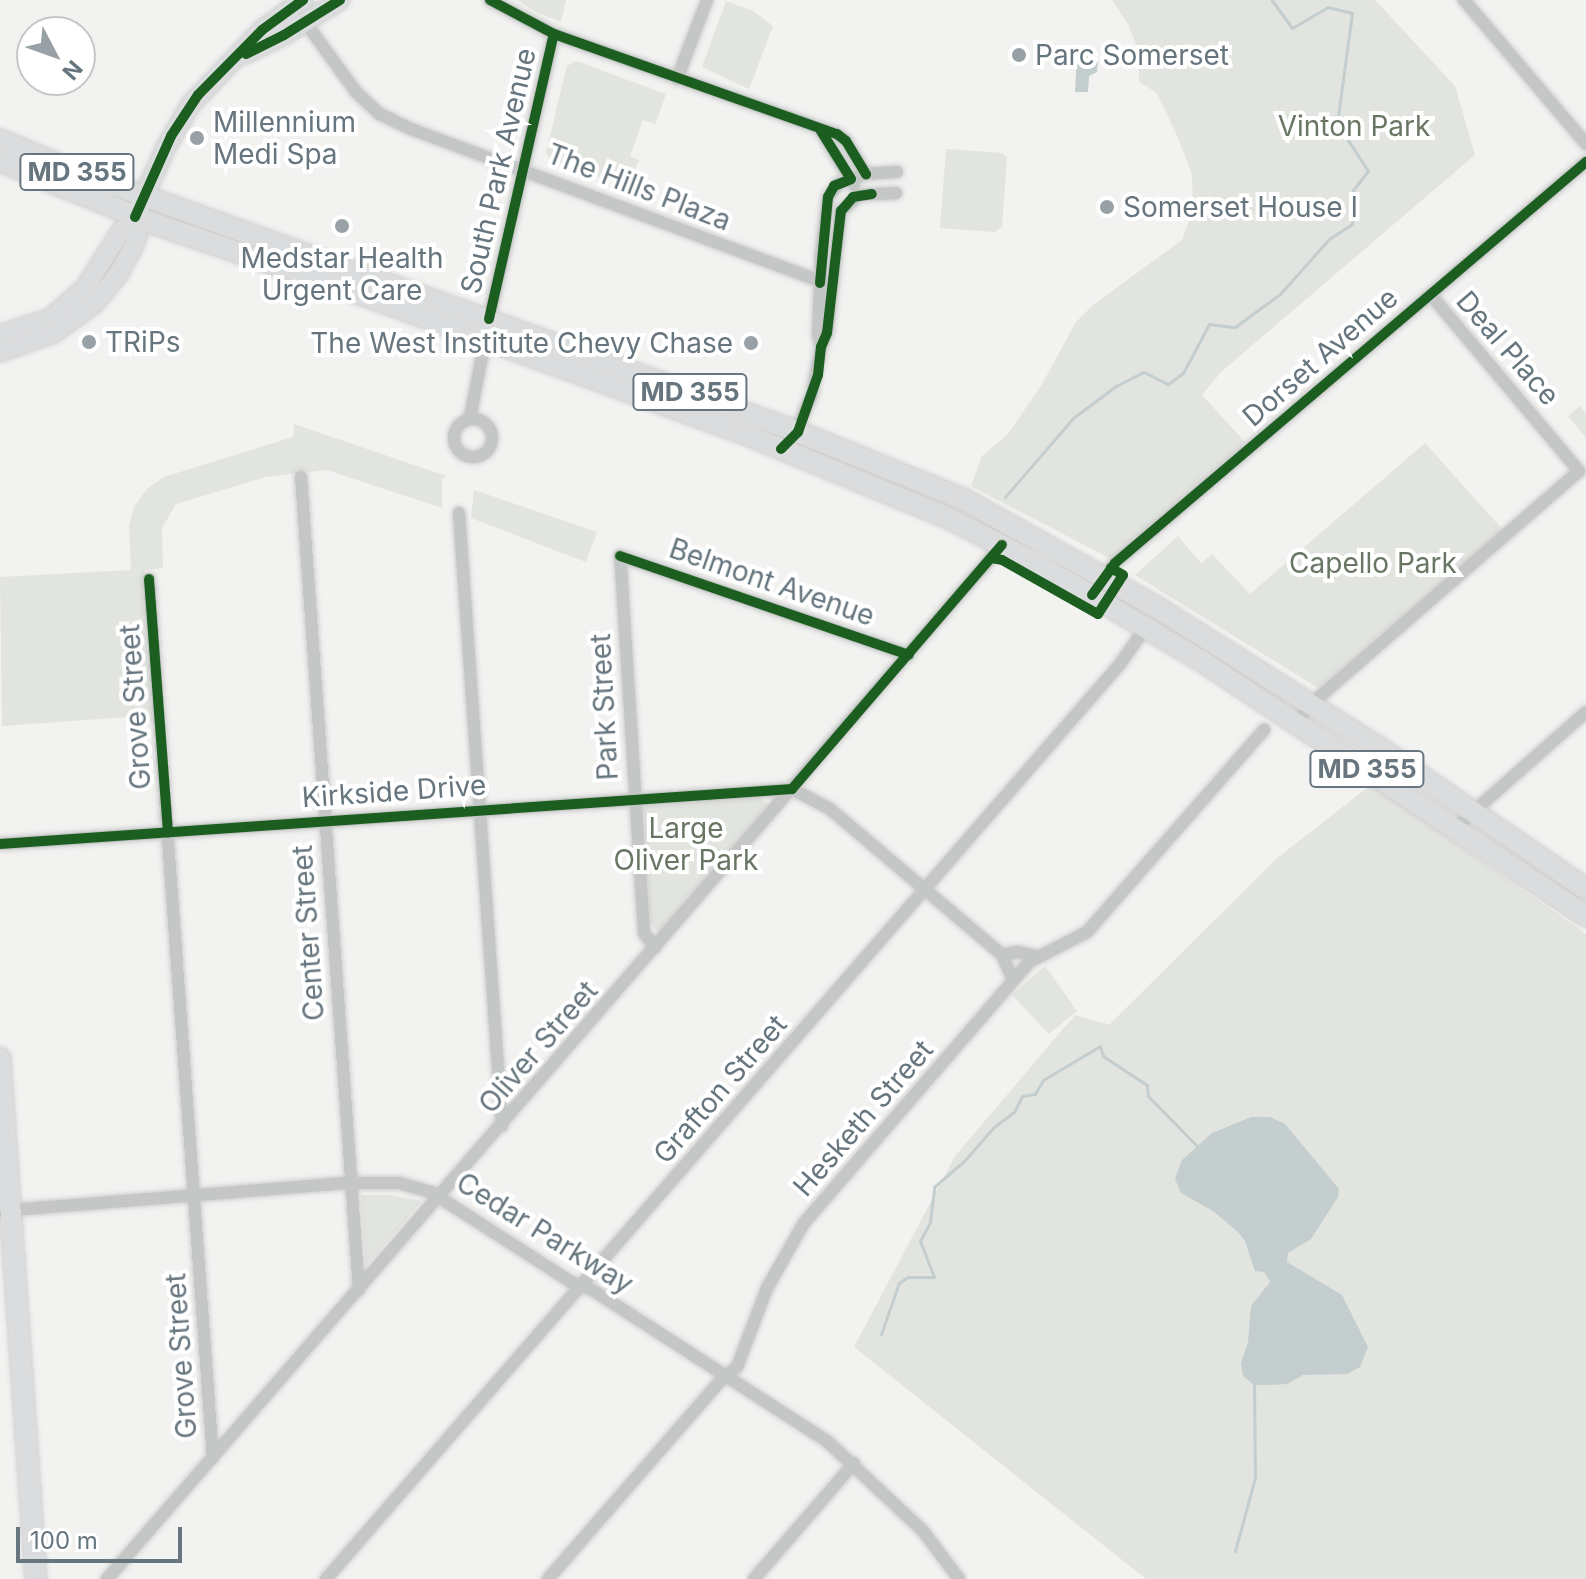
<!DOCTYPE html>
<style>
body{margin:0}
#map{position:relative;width:1586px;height:1579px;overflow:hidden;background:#f2f2f1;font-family:Inter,sans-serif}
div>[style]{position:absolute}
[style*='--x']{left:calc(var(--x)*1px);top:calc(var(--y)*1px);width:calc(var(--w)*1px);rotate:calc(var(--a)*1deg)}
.green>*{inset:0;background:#e1e4df}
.water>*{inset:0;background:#c4cecf}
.stream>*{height:3px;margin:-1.5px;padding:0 1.5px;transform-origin:1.5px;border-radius:1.5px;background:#c4cecf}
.roads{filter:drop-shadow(0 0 2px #cecfcf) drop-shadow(0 0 2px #cecfcf)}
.street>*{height:12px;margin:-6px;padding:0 6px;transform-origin:6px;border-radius:6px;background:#c5c7c7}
.street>.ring{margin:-6px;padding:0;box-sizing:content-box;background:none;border:12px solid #c5c7c7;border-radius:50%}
.secondary>*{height:18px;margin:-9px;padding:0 9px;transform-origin:9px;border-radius:9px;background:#dbdcdd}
.primary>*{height:20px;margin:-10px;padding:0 10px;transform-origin:10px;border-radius:10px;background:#dbdcdd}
.cycleway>*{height:10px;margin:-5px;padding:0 5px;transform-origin:5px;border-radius:5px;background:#1b5e20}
.dots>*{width:22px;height:22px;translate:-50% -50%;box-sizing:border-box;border:4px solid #fff;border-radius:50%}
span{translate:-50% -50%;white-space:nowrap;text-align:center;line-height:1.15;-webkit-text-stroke:8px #fff;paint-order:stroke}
.shield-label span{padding:2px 6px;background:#fff;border:2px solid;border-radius:6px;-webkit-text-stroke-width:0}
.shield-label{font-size:26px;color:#66757e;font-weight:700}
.poi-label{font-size:28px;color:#66757e}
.left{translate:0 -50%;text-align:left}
.right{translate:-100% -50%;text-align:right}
.park-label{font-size:28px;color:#697664}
.street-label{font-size:28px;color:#66757e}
.north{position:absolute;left:16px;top:16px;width:80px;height:80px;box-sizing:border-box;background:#fff;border:2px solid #c2c8cb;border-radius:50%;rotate:131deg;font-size:22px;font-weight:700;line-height:32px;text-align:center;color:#66757e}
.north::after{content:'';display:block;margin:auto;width:28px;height:36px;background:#97a1a6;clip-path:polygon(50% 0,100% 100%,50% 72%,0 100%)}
.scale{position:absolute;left:16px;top:1527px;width:166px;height:36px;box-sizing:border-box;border:4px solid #66757e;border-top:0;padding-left:10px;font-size:24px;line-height:28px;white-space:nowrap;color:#66757e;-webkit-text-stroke:6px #fff;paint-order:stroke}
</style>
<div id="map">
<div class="green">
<i style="clip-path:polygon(517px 0,566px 0,561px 22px,536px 12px)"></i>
<i style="clip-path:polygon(1112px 0,1375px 0,1455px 86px,1475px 155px,1222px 371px,1202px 395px,1246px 443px,1111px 559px,971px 486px,982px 456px,1007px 435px,1041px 386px,1076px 322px,1093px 305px,1182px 240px,1193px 210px,1192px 174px,1176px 133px,1156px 92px,1139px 82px,1139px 52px,1128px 24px)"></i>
<i style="clip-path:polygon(726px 1px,753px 11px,773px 26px,749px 89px,702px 67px)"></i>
<i style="clip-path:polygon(576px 61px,666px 94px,655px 124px,643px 120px,630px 156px,639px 160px,633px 174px,626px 171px,621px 185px,550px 159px,546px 152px,567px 66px)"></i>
<i style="clip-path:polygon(946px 149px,1003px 153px,1007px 157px,1002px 227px,995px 232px,940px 228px)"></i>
<i style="clip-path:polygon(1580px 406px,1586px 414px,1586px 438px,1568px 416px)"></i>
<i style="clip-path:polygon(294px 424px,446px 476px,442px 479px,442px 508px,327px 470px,266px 477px,176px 504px,162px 528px,163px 568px,145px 570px,154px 723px,142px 716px,2px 726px,0 577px,131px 570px,129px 525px,134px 507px,147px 489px,164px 477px,293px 437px)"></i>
<i style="clip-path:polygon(1425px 443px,1503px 530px,1318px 688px,1135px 575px,1178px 536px,1201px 563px,1212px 554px,1250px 594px)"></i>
<i style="clip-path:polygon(474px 490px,597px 532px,586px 562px,471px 518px)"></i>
<i style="clip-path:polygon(1372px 784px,1586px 934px,1586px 1579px,1146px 1579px,854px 1347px,955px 1156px,1075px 1015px,1109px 1025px,1276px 859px)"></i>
<i style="clip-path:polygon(758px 796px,770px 806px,662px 932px,656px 930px,650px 923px,643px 806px)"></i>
<i style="clip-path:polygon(1045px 966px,1077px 1011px,1049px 1034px,1012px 995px)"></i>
<i style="clip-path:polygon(361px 1195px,388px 1195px,422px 1201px,366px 1266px)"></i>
</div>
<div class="water">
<i style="clip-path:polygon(1077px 55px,1093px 56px,1098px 62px,1097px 72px,1089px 76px,1088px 92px,1075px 92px)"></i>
<i style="clip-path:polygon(1251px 1117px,1270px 1117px,1285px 1124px,1339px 1189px,1338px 1197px,1311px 1239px,1288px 1253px,1287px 1262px,1342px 1295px,1368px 1347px,1360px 1367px,1347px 1374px,1303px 1375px,1287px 1384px,1270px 1385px,1254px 1385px,1243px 1376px,1241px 1363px,1248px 1342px,1251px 1306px,1270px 1282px,1264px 1272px,1255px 1271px,1245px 1241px,1238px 1232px,1213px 1211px,1181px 1193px,1175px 1179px,1182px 1160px,1212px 1133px)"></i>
</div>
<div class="stream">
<i style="--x:1005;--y:497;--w:104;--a:-49.3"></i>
<i style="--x:1073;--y:418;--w:54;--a:-36.7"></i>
<i style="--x:1116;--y:386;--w:31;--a:-27"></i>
<i style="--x:1144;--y:372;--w:27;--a:27"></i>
<i style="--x:1168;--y:384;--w:19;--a:-36"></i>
<i style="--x:1183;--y:373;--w:55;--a:-62"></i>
<i style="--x:1209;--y:324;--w:26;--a:7"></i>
<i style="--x:1235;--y:327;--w:56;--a:-36.3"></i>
<i style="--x:1280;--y:294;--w:74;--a:-48.3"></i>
<i style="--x:1329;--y:239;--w:27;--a:-33"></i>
<i style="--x:1352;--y:224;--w:34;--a:-88"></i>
<i style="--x:1353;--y:190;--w:24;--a:-52"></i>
<i style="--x:1368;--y:171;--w:57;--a:-122.9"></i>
<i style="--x:1337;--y:123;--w:111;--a:-82.2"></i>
<i style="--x:1352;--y:13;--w:25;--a:-166"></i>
<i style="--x:1328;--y:7;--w:42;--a:149.7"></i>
<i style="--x:1292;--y:28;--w:34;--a:-126"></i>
<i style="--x:881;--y:1334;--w:54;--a:-70.6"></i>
<i style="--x:899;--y:1283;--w:11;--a:-34"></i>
<i style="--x:908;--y:1277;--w:26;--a:0"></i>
<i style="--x:934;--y:1277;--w:39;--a:-111"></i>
<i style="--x:920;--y:1241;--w:21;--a:-62"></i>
<i style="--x:930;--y:1222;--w:35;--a:-83"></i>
<i style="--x:934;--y:1187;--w:40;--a:-41"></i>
<i style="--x:964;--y:1161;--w:45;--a:-48.6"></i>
<i style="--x:994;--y:1127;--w:25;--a:-37"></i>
<i style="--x:1014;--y:1112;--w:18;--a:-63"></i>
<i style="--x:1022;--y:1096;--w:13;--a:-9"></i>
<i style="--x:1035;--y:1094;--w:16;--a:-60"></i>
<i style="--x:1043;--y:1080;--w:66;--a:-30.8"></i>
<i style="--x:1100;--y:1046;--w:10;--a:73"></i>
<i style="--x:1103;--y:1056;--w:53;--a:33.4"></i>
<i style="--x:1147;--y:1085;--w:11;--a:85"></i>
<i style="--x:1148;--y:1096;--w:70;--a:45.6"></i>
<i style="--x:1235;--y:1551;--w:76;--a:-74.7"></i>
<i style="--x:1255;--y:1478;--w:93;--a:-90.6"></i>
</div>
<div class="roads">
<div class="street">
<i style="--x:490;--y:0;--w:72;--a:28"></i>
<i style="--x:554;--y:34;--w:300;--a:19.5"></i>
<i style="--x:837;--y:134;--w:11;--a:38"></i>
<i style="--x:846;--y:141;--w:39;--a:59"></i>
<i style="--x:1464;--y:0;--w:189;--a:49.7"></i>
<i style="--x:303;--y:19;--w:90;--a:54"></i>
<i style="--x:356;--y:92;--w:33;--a:43"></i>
<i style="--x:380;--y:114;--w:34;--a:26"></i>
<i style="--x:411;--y:129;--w:448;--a:20.4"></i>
<i style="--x:677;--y:79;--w:85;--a:-69.2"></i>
<i style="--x:821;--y:131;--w:63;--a:58.6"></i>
<i style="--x:821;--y:347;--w:13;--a:-103"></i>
<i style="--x:818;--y:334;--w:78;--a:-87.8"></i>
<i style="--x:821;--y:256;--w:59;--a:-83.2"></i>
<i style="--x:828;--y:197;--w:16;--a:-52"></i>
<i style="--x:838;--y:184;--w:30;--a:-20"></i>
<i style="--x:866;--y:174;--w:31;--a:-4"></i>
<i style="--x:470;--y:418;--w:101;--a:-79.1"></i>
<i style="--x:489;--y:319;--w:292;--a:-77.2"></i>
<i class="ring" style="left:454px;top:419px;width:26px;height:26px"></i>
<i style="--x:795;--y:434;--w:43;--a:-67"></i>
<i style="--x:812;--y:394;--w:48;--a:-79.2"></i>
<i style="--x:821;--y:347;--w:15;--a:-67"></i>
<i style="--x:827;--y:333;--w:123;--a:-83.5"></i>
<i style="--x:841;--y:211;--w:24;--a:-42"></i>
<i style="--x:859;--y:195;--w:37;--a:-3"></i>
<i style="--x:301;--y:477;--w:815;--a:85.92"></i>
<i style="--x:459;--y:513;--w:614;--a:85.98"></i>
<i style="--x:149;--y:579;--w:881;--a:85.84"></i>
<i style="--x:1100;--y:582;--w:24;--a:-52"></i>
<i style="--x:1115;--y:563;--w:619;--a:-40.41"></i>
<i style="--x:1296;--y:723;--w:24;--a:-52"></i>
<i style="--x:1311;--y:704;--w:355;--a:-41"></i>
<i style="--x:1579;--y:471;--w:231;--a:-130.1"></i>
<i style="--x:1455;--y:828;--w:175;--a:-41.5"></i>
<i style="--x:0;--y:844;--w:794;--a:-3.97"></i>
<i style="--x:792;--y:789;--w:43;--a:27.8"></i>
<i style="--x:830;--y:809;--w:226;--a:40.3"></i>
<i style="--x:1002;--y:955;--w:27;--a:66"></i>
<i style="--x:655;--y:948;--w:19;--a:-126"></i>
<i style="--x:644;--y:933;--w:378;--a:-93.6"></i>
<i style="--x:620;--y:556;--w:305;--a:18.9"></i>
<i style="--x:1002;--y:955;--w:16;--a:-11"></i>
<i style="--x:1018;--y:952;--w:17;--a:13"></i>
<i style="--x:0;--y:1211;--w:351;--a:-4.6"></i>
<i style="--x:350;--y:1183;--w:49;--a:0"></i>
<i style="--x:399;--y:1183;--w:33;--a:16"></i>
<i style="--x:431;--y:1192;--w:166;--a:32.7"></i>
<i style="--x:571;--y:1282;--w:25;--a:21"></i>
<i style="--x:594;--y:1291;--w:278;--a:32.8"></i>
<i style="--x:828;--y:1442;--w:130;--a:43.1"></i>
<i style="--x:923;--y:1531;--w:60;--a:53.1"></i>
<i style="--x:107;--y:1579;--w:1368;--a:-49.12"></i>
<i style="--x:326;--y:1579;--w:1211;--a:-49.05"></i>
<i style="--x:1120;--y:664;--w:45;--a:-54.9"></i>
<i style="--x:548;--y:1579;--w:261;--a:-49"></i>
<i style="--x:719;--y:1382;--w:23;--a:-40"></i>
<i style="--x:737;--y:1367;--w:85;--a:-69.2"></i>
<i style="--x:767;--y:1288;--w:75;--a:-60.4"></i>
<i style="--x:804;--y:1223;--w:345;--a:-49.2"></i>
<i style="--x:1029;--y:962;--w:65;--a:-27.3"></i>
<i style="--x:1087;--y:932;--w:269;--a:-48.8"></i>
<i style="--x:754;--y:1579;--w:153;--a:-49.2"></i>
</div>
<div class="secondary">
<i style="--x:245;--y:54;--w:43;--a:-26"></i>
<i style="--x:284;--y:35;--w:66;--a:-32"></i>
<i style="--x:0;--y:335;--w:54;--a:-18.4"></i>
<i style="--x:51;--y:318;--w:45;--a:-41.4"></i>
<i style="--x:85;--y:288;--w:67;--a:-57.7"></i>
<i style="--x:121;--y:231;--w:20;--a:-45"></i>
<i style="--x:135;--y:217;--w:77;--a:-66.1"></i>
<i style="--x:166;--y:147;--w:50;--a:-59.8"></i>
<i style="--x:191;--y:104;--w:103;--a:-46.2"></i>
<i style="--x:262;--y:30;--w:51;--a:-36.2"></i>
<i style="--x:0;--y:352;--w:57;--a:-19.4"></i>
<i style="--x:54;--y:333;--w:51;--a:-36.2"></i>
<i style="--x:95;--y:303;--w:36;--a:-51"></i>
<i style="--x:118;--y:275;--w:30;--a:-62"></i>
<i style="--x:132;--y:249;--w:13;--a:-67"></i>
<i style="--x:137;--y:237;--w:20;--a:-96"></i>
</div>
<div class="primary">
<i style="--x:0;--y:140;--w:78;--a:22.6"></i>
<i style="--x:72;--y:170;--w:772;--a:19.84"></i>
<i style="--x:798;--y:432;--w:178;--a:22.1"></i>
<i style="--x:963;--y:499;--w:223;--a:29.2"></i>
<i style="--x:1158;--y:608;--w:264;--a:32.3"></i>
<i style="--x:1381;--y:749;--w:248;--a:34.3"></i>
<i style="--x:0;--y:161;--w:167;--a:22.1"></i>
<i style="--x:155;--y:224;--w:211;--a:18.8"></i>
<i style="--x:355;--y:292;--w:413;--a:20"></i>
<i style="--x:743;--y:433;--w:222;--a:22.5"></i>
<i style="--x:948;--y:518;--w:99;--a:27.1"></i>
<i style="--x:1036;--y:563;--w:196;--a:30.6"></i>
<i style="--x:1205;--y:663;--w:457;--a:33.6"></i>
<i style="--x:0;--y:1058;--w:522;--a:86.05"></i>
</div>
</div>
<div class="cycleway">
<i style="--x:490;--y:0;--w:72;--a:28"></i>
<i style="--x:554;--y:34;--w:300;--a:19.5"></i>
<i style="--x:837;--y:134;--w:11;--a:38"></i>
<i style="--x:846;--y:141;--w:39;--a:59"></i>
<i style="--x:246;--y:54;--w:42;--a:-26.6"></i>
<i style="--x:284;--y:35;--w:66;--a:-32"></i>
<i style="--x:135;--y:217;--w:89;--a:-66"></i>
<i style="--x:171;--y:136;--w:49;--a:-56.6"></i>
<i style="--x:198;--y:95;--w:91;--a:-45.4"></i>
<i style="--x:262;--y:30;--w:51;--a:-36.2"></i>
<i style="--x:820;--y:283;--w:86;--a:-84.7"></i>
<i style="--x:828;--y:197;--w:13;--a:-61"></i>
<i style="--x:834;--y:186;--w:18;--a:-22"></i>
<i style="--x:851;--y:179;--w:57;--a:-122"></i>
<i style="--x:489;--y:319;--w:292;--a:-77.2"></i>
<i style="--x:781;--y:449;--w:24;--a:-45"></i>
<i style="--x:798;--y:432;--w:60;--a:-70.7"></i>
<i style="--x:818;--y:375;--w:28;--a:-84"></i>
<i style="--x:821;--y:347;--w:15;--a:-67"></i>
<i style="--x:827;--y:333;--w:123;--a:-83.5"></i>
<i style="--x:841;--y:211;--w:18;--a:-49"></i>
<i style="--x:853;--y:197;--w:19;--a:-9"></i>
<i style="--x:620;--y:556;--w:305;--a:18.9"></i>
<i style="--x:991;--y:558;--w:11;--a:10"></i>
<i style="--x:1002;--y:560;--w:110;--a:29.4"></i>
<i style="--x:1098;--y:614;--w:46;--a:-57.3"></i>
<i style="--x:1123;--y:575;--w:14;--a:-150"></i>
<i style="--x:149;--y:579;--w:254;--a:85.7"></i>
<i style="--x:1092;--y:595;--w:39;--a:-54"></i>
<i style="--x:1115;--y:563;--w:619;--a:-40.41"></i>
<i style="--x:0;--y:844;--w:794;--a:-3.97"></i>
<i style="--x:792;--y:789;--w:322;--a:-49.3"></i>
</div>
<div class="dots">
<i style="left:1019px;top:55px;background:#97a1a6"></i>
<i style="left:197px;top:138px;background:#97a1a6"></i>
<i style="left:1107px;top:207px;background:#97a1a6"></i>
<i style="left:342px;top:226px;background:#97a1a6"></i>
<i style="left:89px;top:342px;background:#97a1a6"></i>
<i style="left:751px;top:343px;background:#97a1a6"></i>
</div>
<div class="shield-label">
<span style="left:77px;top:172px">MD 355</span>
<span style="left:690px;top:392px">MD 355</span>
<span style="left:1367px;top:769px">MD 355</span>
</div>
<div class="poi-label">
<span class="left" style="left:1035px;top:55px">Parc Somerset</span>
<span class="left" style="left:213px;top:138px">Millennium<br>Medi Spa</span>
<span class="left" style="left:1123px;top:207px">Somerset House I</span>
<span style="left:342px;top:274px">Medstar Health<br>Urgent Care</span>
<span class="left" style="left:105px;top:342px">TRiPs</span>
<span class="right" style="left:733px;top:343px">The West Institute Chevy Chase</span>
</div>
<div class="park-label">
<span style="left:1354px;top:126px">Vinton Park</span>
<span style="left:1373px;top:563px">Capello Park</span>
<span style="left:686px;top:844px">Large<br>Oliver Park</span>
</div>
<div class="street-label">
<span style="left:498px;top:171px;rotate:-77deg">South Park Avenue</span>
<span style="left:639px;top:187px;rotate:21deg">The Hills Plaza</span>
<span style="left:1508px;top:348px;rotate:49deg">Deal Place</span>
<span style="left:1320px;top:357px;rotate:-41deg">Dorset Avenue</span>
<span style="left:772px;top:582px;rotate:19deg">Belmont Avenue</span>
<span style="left:135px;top:707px;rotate:-94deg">Grove Street</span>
<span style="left:604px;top:707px;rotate:-93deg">Park Street</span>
<span style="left:394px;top:791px;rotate:-4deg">Kirkside Drive</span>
<span style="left:308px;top:933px;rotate:-94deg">Center Street</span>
<span style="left:538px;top:1047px;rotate:-49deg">Oliver Street</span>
<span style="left:720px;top:1089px;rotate:-49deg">Grafton Street</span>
<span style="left:863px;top:1118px;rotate:-49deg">Hesketh Street</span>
<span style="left:545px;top:1233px;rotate:32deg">Cedar Parkway</span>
<span style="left:181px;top:1356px;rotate:-94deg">Grove Street</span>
</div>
<div class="north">N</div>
<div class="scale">100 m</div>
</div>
